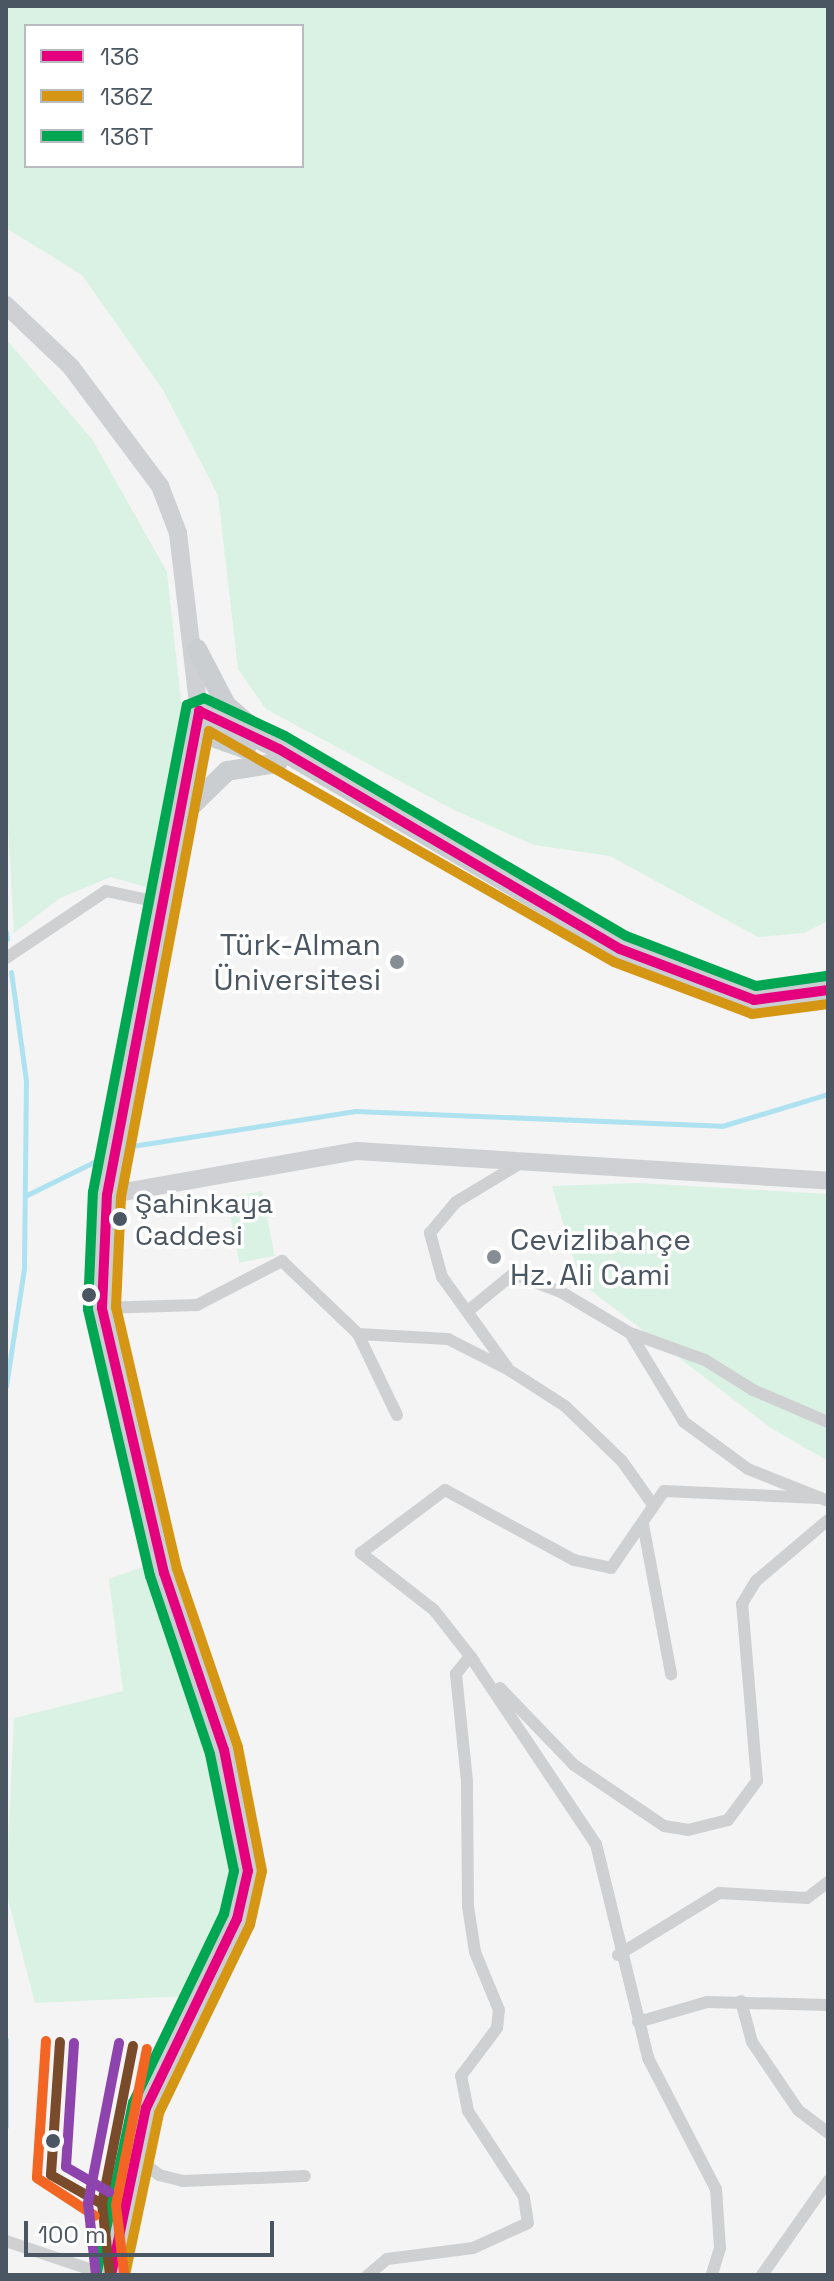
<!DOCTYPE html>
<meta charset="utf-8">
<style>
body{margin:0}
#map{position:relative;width:834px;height:2281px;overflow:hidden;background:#f4f4f4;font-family:"Space Grotesk",sans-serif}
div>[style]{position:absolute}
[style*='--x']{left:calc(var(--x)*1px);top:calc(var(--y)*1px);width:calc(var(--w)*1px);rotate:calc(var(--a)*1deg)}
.green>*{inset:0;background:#d9f2e3;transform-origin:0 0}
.stream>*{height:5px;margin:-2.5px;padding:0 2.5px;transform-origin:2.5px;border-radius:2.5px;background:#aee2f0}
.street>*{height:12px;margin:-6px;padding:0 6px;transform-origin:6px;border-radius:6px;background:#ced0d2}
.secondary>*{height:18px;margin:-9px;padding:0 9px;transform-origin:9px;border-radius:9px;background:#ced0d4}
.primary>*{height:20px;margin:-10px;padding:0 10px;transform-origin:10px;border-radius:10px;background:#caced1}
.bus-1>*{height:10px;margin:-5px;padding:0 5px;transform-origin:5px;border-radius:5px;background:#e5007d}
.bus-2>*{height:10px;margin:-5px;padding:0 5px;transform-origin:5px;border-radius:5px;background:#d49613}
.bus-3>*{height:10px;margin:-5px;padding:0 5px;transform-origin:5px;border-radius:5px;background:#00a651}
.bus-4>*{height:10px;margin:-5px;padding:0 5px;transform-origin:5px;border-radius:5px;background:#7a4b2a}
.bus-5>*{height:10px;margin:-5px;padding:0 5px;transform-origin:5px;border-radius:5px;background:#f26522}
.bus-6>*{height:10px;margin:-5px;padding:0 5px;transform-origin:5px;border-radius:5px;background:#8e44ad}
.dots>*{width:22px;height:22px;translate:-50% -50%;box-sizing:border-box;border:4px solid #fff;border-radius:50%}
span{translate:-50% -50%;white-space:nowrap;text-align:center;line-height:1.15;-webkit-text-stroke:7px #fff;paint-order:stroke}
.bus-label{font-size:28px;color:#4a5661}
.left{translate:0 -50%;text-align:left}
.poi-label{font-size:30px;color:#4a5661}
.right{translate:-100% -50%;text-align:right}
.frame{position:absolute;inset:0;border:8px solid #4a5661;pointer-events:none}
.legend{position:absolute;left:24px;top:24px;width:280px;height:144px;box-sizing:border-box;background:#fff;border:2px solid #b7bbc0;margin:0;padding:10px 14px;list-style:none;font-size:24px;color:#4a5661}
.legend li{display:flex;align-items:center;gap:16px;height:40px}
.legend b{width:40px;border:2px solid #b7bbc0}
.scale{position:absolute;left:24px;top:2221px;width:250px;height:36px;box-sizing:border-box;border:4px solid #4a5661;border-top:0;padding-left:10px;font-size:24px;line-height:28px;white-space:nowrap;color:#4a5661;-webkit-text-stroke:6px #fff;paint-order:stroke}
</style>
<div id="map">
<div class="green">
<i style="clip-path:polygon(evenodd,6px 6px,828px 6px,828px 921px,804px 933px,758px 937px,610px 856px,534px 845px,454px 810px,266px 709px,238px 669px,218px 495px,163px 390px,82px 275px,6px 228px,6px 6px,26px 26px,302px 26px,302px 166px,26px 166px,26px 26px)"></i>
<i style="clip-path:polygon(6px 339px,92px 439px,167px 572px,182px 711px,156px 890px,111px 877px,60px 898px,14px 933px,6px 789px)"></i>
<i style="clip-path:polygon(637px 1183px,828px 1194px,828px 1461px,771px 1428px,581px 1283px,552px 1186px)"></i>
<i style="left:262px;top:1191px;width:66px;height:36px;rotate:79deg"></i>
<i style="clip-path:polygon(145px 1566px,203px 1713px,240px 1848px,233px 1908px,187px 1996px,35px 2003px,6px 1891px,14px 1718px,123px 1691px,109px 1579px)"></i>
</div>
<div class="stream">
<i style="--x:6;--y:932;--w:7;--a:82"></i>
<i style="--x:132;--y:1146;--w:226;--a:-8.9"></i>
<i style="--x:355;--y:1111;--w:367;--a:2.3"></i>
<i style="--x:722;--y:1126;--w:111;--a:-16.8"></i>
<i style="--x:25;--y:1196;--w:84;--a:-26.3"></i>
<i style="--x:6;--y:1386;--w:119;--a:-81.3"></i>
<i style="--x:24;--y:1268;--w:187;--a:-89.4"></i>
<i style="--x:26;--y:1081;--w:110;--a:-97.8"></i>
<i style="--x:6;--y:2039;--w:87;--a:90"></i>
</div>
<div class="street">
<i style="--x:6;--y:958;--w:120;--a:-33.8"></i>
<i style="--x:106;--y:891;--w:62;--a:12"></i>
<i style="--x:102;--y:1308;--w:95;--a:-1.8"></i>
<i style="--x:197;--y:1305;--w:96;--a:-27.4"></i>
<i style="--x:282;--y:1261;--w:105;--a:43.8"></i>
<i style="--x:358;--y:1334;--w:90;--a:64.3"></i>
<i style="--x:468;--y:1311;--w:58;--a:-39.4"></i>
<i style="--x:513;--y:1274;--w:51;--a:20.6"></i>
<i style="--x:561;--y:1292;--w:80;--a:30.7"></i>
<i style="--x:630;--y:1333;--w:104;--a:58.8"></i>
<i style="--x:684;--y:1422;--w:79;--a:36.3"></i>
<i style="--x:748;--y:1469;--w:86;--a:21.8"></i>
<i style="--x:358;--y:1334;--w:90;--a:3.2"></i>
<i style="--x:448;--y:1339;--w:68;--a:26.9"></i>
<i style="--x:509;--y:1370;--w:67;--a:32.7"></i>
<i style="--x:565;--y:1406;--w:79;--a:44"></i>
<i style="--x:622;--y:1461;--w:54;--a:54.8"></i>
<i style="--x:633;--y:1334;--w:77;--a:19.9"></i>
<i style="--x:705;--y:1360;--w:57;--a:32"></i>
<i style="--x:753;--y:1390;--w:82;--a:23.1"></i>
<i style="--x:507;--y:1367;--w:111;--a:-125.8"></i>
<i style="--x:442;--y:1277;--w:46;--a:-105.3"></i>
<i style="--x:430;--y:1233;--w:40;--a:-50"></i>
<i style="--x:456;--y:1202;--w:76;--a:-31"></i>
<i style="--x:643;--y:1524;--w:153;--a:79.4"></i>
<i style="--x:474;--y:1661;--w:65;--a:-128.1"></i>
<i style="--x:434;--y:1610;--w:93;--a:-142"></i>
<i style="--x:361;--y:1553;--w:105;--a:-36.9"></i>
<i style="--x:445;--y:1490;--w:147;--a:28.5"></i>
<i style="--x:574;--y:1560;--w:38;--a:12"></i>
<i style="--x:611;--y:1568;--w:93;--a:-55.5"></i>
<i style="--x:664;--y:1491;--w:155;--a:2.6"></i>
<i style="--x:500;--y:1688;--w:107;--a:46.1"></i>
<i style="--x:574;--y:1765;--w:109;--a:34.1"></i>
<i style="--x:664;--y:1826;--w:24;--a:9"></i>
<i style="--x:688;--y:1830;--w:41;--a:-14"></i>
<i style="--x:728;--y:1820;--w:49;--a:-53.4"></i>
<i style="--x:757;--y:1781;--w:178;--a:-94.8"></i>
<i style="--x:742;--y:1604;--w:27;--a:-59"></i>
<i style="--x:756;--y:1581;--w:94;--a:-40.3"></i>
<i style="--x:618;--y:1955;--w:119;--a:-31.5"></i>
<i style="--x:719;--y:1893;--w:88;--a:3.3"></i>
<i style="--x:807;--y:1898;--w:26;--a:-37"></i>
<i style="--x:741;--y:2001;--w:42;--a:75"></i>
<i style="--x:752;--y:2042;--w:82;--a:55.9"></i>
<i style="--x:798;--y:2110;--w:38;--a:37"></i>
<i style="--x:638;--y:2022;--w:72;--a:-16.2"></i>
<i style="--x:707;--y:2002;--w:121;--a:1.4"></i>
<i style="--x:134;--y:2156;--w:31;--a:37"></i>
<i style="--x:159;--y:2175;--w:25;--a:14"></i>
<i style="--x:183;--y:2181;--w:122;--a:-2.3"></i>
<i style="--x:6;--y:2241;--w:107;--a:18.6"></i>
<i style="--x:368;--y:2275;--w:25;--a:-40"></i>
<i style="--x:387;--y:2259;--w:87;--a:-7.3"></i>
<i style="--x:473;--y:2248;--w:60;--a:-24.4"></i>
<i style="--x:528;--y:2223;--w:26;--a:-99"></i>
<i style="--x:524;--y:2197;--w:103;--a:-123.1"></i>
<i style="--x:468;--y:2111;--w:36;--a:-101"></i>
<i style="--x:461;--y:2076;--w:60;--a:-53.1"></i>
<i style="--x:497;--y:2028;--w:18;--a:-84"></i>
<i style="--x:499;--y:2010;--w:63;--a:-112.5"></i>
<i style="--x:475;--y:1952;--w:47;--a:-98.7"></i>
<i style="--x:468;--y:1906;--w:125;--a:-90.5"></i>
<i style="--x:467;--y:1781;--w:108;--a:-95.9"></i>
<i style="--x:456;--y:1674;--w:23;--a:-52"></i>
<i style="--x:470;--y:1656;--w:226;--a:56.2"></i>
<i style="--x:596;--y:1844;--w:220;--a:76.3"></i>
<i style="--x:648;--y:2058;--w:148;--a:62.6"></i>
<i style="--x:716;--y:2189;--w:59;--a:86.1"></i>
<i style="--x:720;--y:2248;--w:28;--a:107"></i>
<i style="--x:762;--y:2275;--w:115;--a:-54.9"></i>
</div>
<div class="secondary">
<i style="--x:6;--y:305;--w:90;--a:43.6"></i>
<i style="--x:71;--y:367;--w:149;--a:53.2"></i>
<i style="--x:160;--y:486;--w:50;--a:69"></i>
<i style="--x:178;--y:533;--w:179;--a:83.3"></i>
<i style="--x:107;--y:1195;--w:254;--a:-10"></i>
<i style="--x:357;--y:1151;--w:472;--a:3.6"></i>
</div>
<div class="primary">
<i style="--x:197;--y:649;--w:63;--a:62.6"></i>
<i style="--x:226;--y:705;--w:33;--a:41"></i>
<i style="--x:196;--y:731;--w:53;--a:19.8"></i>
<i style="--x:185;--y:812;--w:59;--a:-44.3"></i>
<i style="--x:227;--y:771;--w:51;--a:-9.1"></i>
<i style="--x:111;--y:2275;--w:171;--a:-78.2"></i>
<i style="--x:146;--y:2108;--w:210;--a:-64.3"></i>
<i style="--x:237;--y:1919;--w:49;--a:-77.1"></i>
<i style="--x:248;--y:1871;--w:123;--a:-101.2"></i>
<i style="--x:224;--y:1750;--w:187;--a:-108.7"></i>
<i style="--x:164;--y:1573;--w:272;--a:-103.2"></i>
<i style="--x:102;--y:1308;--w:113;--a:-87.5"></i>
<i style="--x:107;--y:1195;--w:493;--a:-79.2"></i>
<i style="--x:199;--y:711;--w:89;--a:25.4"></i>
<i style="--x:279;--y:749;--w:395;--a:30.4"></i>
<i style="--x:620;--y:949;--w:143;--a:20.8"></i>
<i style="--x:754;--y:1000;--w:75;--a:-7.7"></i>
</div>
<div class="bus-1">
<i style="--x:111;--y:2275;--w:171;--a:-78.2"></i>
<i style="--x:146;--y:2108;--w:210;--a:-64.3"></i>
<i style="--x:237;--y:1919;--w:49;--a:-77.1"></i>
<i style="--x:248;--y:1871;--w:123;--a:-101.2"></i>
<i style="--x:224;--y:1750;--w:187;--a:-108.7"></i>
<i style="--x:164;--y:1573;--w:272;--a:-103.2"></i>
<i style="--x:102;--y:1308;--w:113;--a:-87.5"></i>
<i style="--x:107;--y:1195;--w:493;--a:-79.2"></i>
<i style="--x:199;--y:711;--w:89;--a:25.4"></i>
<i style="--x:279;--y:749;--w:395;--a:30.4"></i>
<i style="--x:620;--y:949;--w:143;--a:20.8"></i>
<i style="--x:754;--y:1000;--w:75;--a:-7.7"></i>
</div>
<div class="bus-2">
<i style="--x:125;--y:2275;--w:166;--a:-78.1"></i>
<i style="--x:159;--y:2113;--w:209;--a:-64.2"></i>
<i style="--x:250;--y:1925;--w:55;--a:-77.5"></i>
<i style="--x:262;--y:1871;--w:126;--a:-101"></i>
<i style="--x:238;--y:1747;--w:188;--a:-108.9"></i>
<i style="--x:177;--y:1569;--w:269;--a:-103.1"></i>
<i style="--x:116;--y:1307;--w:110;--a:-87.4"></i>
<i style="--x:121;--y:1197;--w:474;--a:-79.3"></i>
<i style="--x:209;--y:731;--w:466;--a:29.7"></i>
<i style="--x:614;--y:962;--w:147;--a:20.6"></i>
<i style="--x:752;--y:1014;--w:77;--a:-7.5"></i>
</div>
<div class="bus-3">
<i style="--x:97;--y:2272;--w:173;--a:-78"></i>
<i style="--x:133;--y:2103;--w:210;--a:-64.3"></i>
<i style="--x:224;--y:1914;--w:44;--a:-76.9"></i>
<i style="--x:234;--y:1871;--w:119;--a:-101.6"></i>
<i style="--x:210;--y:1754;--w:188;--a:-108.6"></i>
<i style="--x:150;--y:1576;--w:274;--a:-103.1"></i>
<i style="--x:88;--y:1309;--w:117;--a:-87.6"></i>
<i style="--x:93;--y:1192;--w:496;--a:-79.1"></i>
<i style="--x:187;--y:705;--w:18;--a:-22"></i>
<i style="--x:204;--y:698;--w:89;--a:25.1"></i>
<i style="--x:285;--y:736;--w:395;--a:30.4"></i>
<i style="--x:626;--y:936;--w:139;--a:21"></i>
<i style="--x:756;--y:986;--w:71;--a:-8.1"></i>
</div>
<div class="bus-4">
<i style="--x:60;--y:2042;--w:133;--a:93.9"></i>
<i style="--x:51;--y:2175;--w:59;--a:29.6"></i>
<i style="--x:110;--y:2275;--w:71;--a:-96.4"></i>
<i style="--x:102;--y:2204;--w:161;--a:-78.9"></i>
</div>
<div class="bus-5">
<i style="--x:46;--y:2041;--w:137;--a:93.8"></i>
<i style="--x:37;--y:2178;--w:69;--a:33.2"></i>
<i style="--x:124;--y:2273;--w:68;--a:-96.7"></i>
<i style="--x:116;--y:2205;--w:159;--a:-78.8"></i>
</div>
<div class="bus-6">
<i style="--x:74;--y:2043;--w:124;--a:93.7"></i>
<i style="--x:66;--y:2167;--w:50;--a:30.2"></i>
<i style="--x:96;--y:2275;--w:72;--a:-96.3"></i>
<i style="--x:88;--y:2203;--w:163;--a:-79"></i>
</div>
<div class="dots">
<i style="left:397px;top:962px;background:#868d94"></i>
<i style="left:120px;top:1219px;background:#4a5661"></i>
<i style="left:494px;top:1257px;background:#868d94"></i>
<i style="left:89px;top:1295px;background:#4a5661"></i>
<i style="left:53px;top:2141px;background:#4a5661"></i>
</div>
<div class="bus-label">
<span class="left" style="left:135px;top:1219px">Şahinkaya<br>Caddesi</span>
</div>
<div class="poi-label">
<span class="right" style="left:381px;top:962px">Türk-Alman<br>Üniversitesi</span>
<span class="left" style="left:510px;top:1257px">Cevizlibahçe<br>Hz. Ali Cami</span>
</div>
<div class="frame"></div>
<ul class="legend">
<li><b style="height:10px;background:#e5007d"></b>136</li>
<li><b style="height:10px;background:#d49613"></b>136Z</li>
<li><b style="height:10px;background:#00a651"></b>136T</li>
</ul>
<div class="scale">100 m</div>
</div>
